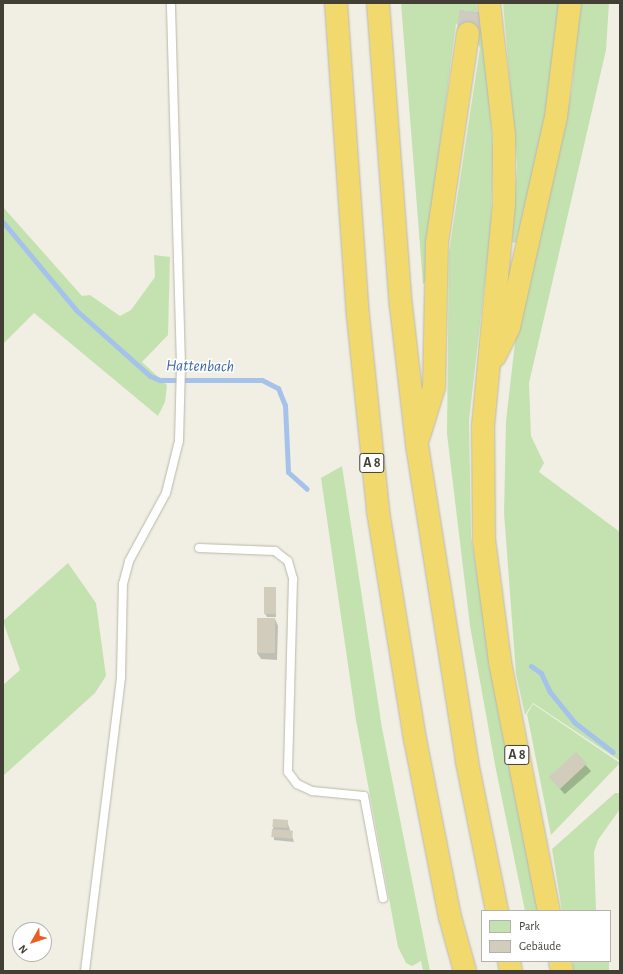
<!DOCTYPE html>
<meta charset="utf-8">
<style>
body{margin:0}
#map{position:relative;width:623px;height:974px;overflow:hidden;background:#f1efe4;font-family:"Alegreya Sans",sans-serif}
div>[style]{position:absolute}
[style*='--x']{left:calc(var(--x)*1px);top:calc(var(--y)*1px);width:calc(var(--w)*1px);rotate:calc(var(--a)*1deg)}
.green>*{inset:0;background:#c4e2b0;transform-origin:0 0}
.shadow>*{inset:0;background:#0003;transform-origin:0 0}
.stream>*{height:5px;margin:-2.5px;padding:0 2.5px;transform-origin:2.5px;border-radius:2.5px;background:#a5c3ea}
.building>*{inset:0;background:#d1ccbb;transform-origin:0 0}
.highway-tunnel>*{height:22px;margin-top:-11px;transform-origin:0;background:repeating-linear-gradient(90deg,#ceccc1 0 22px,transparent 0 33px)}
.roads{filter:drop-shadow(0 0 1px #bbb7a8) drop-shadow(0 0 1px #bbb7a8)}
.lane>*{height:8px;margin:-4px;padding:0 4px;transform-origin:4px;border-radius:4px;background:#fff}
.highway>*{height:22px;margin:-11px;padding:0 11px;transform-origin:11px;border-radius:11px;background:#f2d96e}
span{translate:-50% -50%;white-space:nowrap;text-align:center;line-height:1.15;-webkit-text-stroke:3px #fff;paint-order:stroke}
.shield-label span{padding:1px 3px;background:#fff;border:1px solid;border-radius:3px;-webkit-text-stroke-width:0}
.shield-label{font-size:14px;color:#423f35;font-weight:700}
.water-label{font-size:16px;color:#3766a5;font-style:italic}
.frame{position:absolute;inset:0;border:4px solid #423f35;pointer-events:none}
.legend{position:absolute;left:481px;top:910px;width:130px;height:52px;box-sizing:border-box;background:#fff;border:1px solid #b3b2ae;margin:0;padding:5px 7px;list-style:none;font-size:12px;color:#423f35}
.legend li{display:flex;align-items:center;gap:8px;height:20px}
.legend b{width:20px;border:1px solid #b3b2ae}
.north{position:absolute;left:12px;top:922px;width:40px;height:40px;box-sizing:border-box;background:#fff;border:1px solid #b3b2ae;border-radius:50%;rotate:231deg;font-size:11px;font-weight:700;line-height:16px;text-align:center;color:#423f35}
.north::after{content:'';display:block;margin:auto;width:14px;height:18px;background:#e95e24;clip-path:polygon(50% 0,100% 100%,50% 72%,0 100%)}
</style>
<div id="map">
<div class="green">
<i style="clip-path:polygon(401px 3px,476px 3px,486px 57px,493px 152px,491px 226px,469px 421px,471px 536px,498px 711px,538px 911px,525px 911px,496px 770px,470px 626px,447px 434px,449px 252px,480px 48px,476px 39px,456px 24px,435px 182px,426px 281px,423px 284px)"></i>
<i style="clip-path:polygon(503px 3px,563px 3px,550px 98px,516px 243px,512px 242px,517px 165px)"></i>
<i style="clip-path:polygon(580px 3px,609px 3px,606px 50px,529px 383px,531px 436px,544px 463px,539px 472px,620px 532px,620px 761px,533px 703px,525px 715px,516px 674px,504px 513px,506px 421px,517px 325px,572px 89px)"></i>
<i style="clip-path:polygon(3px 207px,82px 296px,90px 295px,120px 316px,131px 310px,155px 277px,154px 255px,170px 257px,168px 335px,142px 362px,167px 385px,165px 402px,158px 416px,34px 313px,3px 344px)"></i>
<i style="clip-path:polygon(342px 466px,382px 728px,430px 971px,423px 971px,421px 961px,412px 966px,406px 963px,398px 947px,356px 720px,321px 478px)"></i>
<i style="clip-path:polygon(68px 563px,96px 603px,106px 676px,95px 693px,3px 776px,3px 685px,20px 670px,3px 621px)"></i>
<i style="clip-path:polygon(533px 704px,620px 763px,551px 835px,527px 714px)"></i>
<i style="clip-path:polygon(615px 793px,620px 793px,620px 809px,598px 840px,594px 852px,596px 911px,562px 911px,552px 849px)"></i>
<i style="left:573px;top:961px;width:36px;height:10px"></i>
</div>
<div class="shadow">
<i style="clip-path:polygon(275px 588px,276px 617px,267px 617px,265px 614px)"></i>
<i style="clip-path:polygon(275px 619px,278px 626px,277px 660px,261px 659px,257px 653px)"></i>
<i style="left:576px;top:754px;width:23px;height:35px;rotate:49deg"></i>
<i style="clip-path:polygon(287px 821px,294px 842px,274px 840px,273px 826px)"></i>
</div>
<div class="stream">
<i style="--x:3;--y:222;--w:114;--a:50.3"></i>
<i style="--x:76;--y:310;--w:99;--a:41.7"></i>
<i style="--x:150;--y:376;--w:11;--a:22"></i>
<i style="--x:160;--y:380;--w:102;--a:0"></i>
<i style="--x:262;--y:380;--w:18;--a:27"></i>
<i style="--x:278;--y:388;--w:18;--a:68"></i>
<i style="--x:285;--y:405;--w:67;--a:87.4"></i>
<i style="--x:288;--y:472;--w:25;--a:42"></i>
<i style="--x:531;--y:666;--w:12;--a:35"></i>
<i style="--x:541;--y:673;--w:21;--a:65"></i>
<i style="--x:550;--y:692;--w:38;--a:51"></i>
<i style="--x:574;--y:722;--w:49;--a:37.6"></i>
</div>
<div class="building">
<i style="left:264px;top:587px;width:12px;height:27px"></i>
<i style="left:257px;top:618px;width:18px;height:35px"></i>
<i style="left:576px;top:752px;width:16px;height:37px;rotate:47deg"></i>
<i style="left:273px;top:819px;width:15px;height:8px;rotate:4deg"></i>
<i style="left:272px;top:829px;width:21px;height:8px;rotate:5deg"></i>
</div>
<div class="highway-tunnel">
<i style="--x:468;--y:33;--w:30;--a:-84"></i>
</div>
<div class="roads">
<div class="lane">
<i style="--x:199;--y:548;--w:76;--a:2.3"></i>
<i style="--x:275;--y:551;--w:16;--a:38"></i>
<i style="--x:288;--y:561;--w:19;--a:74"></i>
<i style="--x:293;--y:579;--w:193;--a:91.5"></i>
<i style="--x:288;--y:772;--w:15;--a:53"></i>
<i style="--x:297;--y:784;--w:17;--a:25"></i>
<i style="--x:312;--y:791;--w:52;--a:5.5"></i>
<i style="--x:364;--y:796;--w:104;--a:79.4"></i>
<i style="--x:85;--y:971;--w:296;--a:-83"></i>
<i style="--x:121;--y:677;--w:93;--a:-88.8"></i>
<i style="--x:123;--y:584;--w:24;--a:-75"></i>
<i style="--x:129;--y:561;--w:77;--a:-61.4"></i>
<i style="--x:166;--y:493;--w:54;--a:-76"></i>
<i style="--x:179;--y:441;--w:75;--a:-88.5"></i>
<i style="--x:181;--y:366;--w:363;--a:-91.6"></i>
</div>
<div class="highway">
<i style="--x:336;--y:3;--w:314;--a:86"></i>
<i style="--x:358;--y:316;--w:196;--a:84.1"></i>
<i style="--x:378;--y:511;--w:231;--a:80.8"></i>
<i style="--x:415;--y:739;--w:181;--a:78.9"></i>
<i style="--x:450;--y:917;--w:56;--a:74.5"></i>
<i style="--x:378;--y:3;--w:304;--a:85.7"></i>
<i style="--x:401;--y:306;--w:140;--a:83.4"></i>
<i style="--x:417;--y:445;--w:321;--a:81"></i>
<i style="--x:467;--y:762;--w:152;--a:78.6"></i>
<i style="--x:489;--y:3;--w:133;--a:83.5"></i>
<i style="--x:504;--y:135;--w:69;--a:90"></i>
<i style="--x:504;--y:204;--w:222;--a:95.4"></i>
<i style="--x:483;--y:425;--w:115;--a:89.5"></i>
<i style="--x:484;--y:540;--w:123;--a:82.5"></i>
<i style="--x:500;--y:662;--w:254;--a:78.9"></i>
<i style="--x:495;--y:356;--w:32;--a:-64"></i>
<i style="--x:509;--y:327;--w:215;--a:-77.4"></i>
<i style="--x:556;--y:117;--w:115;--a:-83"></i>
<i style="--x:419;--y:436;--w:51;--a:-73"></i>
<i style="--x:434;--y:387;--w:144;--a:-88.8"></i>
<i style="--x:437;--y:243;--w:212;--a:-81.6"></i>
<i style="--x:509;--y:961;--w:10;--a:79"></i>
<i style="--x:560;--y:961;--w:10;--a:79"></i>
</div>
</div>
<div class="shield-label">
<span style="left:372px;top:463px">A 8</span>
<span style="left:517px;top:755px">A 8</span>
</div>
<div class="water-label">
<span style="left:200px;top:366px;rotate:1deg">Hattenbach</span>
</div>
<div class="frame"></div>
<ul class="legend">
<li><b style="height:11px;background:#c4e2b0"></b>Park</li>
<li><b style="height:11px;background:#d1ccbb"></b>Gebäude</li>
</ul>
<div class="north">N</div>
</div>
